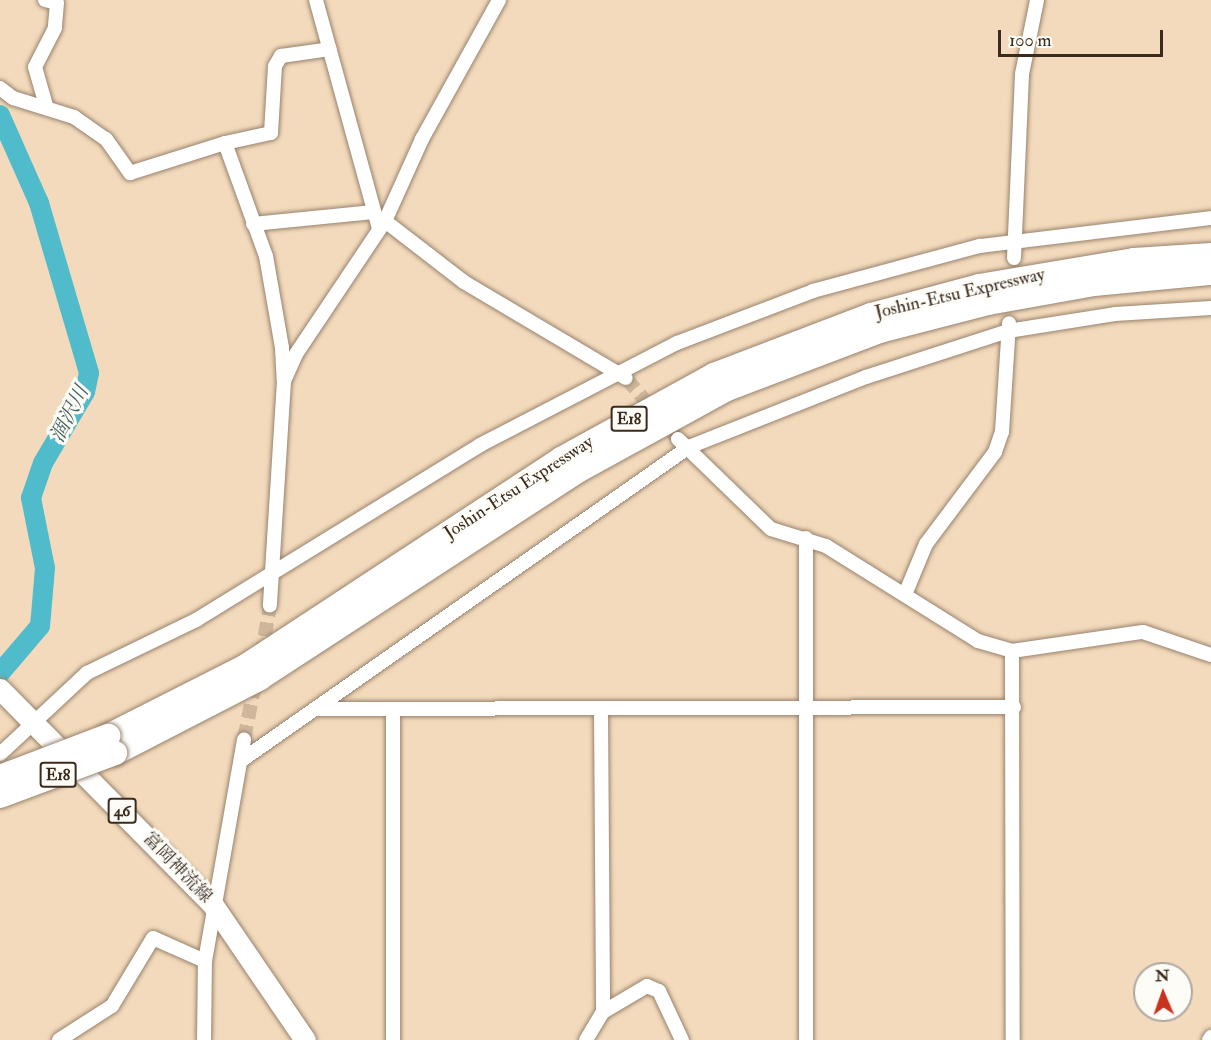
<!DOCTYPE html>
<meta charset="utf-8">
<style>
body{margin:0}
#map{position:relative;width:1211px;height:1040px;overflow:hidden;background:#f3dabc;font-family:"IM FELL Double Pica","Noto Serif JP",serif}
div>[style]{position:absolute}
[style*='--x']{left:calc(var(--x)*1px);top:calc(var(--y)*1px);width:calc(var(--w)*1px);rotate:calc(var(--a)*1deg)}
.river>*{height:20px;margin:-10px;padding:0 10px;transform-origin:10px;border-radius:10px;background:#50bccb}
.minor-tunnel>*{height:14px;margin-top:-7px;transform-origin:0;background:repeating-linear-gradient(90deg,#ceb79c 0 14px,transparent 0 21px)}
.roads{filter:drop-shadow(0 0 2px #97826d) drop-shadow(0 0 2px #97826d)}
.minor>*{height:14px;margin:-7px;padding:0 7px;transform-origin:7px;border-radius:7px;background:#fff}
.primary>*{height:21px;margin:-10.5px;padding:0 10.5px;transform-origin:10.5px;border-radius:10.5px;background:#fff}
.motorway>*{height:24px;margin:-12px;padding:0 12px;transform-origin:12px;border-radius:12px;background:#fff}
.bridges{filter:drop-shadow(0 0 2px #97826d) drop-shadow(0 0 2px #97826d)}
.motorway-bridge>*{height:24px;margin:-12px;padding:0 12px;transform-origin:12px;border-radius:12px;background:#fff}
span{translate:-50% -50%;white-space:nowrap;text-align:center;line-height:1.15;-webkit-text-stroke:6px #fdfcf7;paint-order:stroke}
.shield-label span{padding:2px 4px;background:#fdfcf7;border:2px solid;border-radius:4px;-webkit-text-stroke-width:0}
.shield-label{font-size:16px;color:#3b2a1e;font-weight:700}
.street-label{font-size:18px;color:#3b2a1e}
.water-label{font-size:20px;color:#425d5b;font-style:italic}
.north{position:absolute;left:1133px;top:962px;width:60px;height:60px;box-sizing:border-box;background:#fdfcf7;border:2px solid #afa8a0;border-radius:50%;rotate:358deg;font-size:16px;font-weight:700;line-height:24px;text-align:center;color:#3b2a1e}
.north::after{content:'';display:block;margin:auto;width:21px;height:27px;background:#c8321e;clip-path:polygon(50% 0,100% 100%,50% 72%,0 100%)}
.scale{position:absolute;left:998px;top:30px;width:165px;height:27px;box-sizing:border-box;border:3px solid #3b2a1e;border-top:0;padding-left:8px;font-size:18px;line-height:21px;white-space:nowrap;color:#3b2a1e;-webkit-text-stroke:4px #fdfcf7;paint-order:stroke}
</style>
<div id="map">
<div class="river">
<i style="--x:0;--y:115;--w:96;--a:66.1"></i>
<i style="--x:39;--y:203;--w:177;--a:73.6"></i>
<i style="--x:89;--y:373;--w:19;--a:102"></i>
<i style="--x:85;--y:392;--w:82;--a:120.6"></i>
<i style="--x:43;--y:463;--w:37;--a:109"></i>
<i style="--x:31;--y:498;--w:71;--a:78.7"></i>
<i style="--x:45;--y:568;--w:58;--a:94.9"></i>
<i style="--x:40;--y:626;--w:62;--a:130.4"></i>
</div>
<div class="minor-tunnel">
<i style="--x:626;--y:378;--w:80;--a:49.6"></i>
<i style="--x:261;--y:657;--w:52;--a:-80"></i>
<i style="--x:244;--y:739;--w:61;--a:-78.7"></i>
</div>
<div class="roads">
<div class="minor">
<i style="--x:45;--y:0;--w:12;--a:14"></i>
<i style="--x:57;--y:3;--w:25;--a:95"></i>
<i style="--x:55;--y:28;--w:44;--a:117.1"></i>
<i style="--x:35;--y:67;--w:40;--a:74"></i>
<i style="--x:316;--y:0;--w:237;--a:74.6"></i>
<i style="--x:0;--y:88;--w:16;--a:38"></i>
<i style="--x:13;--y:98;--w:64;--a:17.3"></i>
<i style="--x:74;--y:117;--w:39;--a:35"></i>
<i style="--x:106;--y:139;--w:42;--a:54.8"></i>
<i style="--x:130;--y:173;--w:100;--a:-17.5"></i>
<i style="--x:225;--y:143;--w:120;--a:70.1"></i>
<i style="--x:266;--y:256;--w:93;--a:80.1"></i>
<i style="--x:282;--y:348;--w:33;--a:87"></i>
<i style="--x:284;--y:381;--w:225;--a:93.6"></i>
<i style="--x:225;--y:143;--w:47;--a:-12.3"></i>
<i style="--x:271;--y:133;--w:67;--a:-86.6"></i>
<i style="--x:275;--y:66;--w:12;--a:-59"></i>
<i style="--x:281;--y:56;--w:49;--a:-8.1"></i>
<i style="--x:385;--y:221;--w:100;--a:37.7"></i>
<i style="--x:464;--y:282;--w:188;--a:30.7"></i>
<i style="--x:253;--y:224;--w:121;--a:-5.7"></i>
<i style="--x:1014;--y:258;--w:184;--a:-87.5"></i>
<i style="--x:1022;--y:74;--w:76;--a:-78.5"></i>
<i style="--x:285;--y:379;--w:27;--a:-66"></i>
<i style="--x:296;--y:354;--w:160;--a:-56.2"></i>
<i style="--x:385;--y:221;--w:90;--a:-65.7"></i>
<i style="--x:422;--y:139;--w:159;--a:-61"></i>
<i style="--x:678;--y:439;--w:129;--a:44.1"></i>
<i style="--x:771;--y:529;--w:58;--a:17.2"></i>
<i style="--x:826;--y:546;--w:179;--a:32"></i>
<i style="--x:978;--y:641;--w:35;--a:16"></i>
<i style="--x:1012;--y:651;--w:132;--a:-8.3"></i>
<i style="--x:1143;--y:632;--w:72;--a:18.7"></i>
<i style="--x:806;--y:538;--w:502;--a:90"></i>
<i style="--x:906;--y:592;--w:52;--a:-67.4"></i>
<i style="--x:926;--y:544;--w:115;--a:-53.1"></i>
<i style="--x:995;--y:452;--w:21;--a:-71"></i>
<i style="--x:1002;--y:432;--w:109;--a:-86.3"></i>
<i style="--x:1012;--y:651;--w:389;--a:89.9"></i>
<i style="--x:319;--y:709;--w:695;--a:-0.16"></i>
<i style="--x:601;--y:709;--w:303;--a:89.6"></i>
<i style="--x:0;--y:754;--w:119;--a:-43"></i>
<i style="--x:87;--y:673;--w:121;--a:-25.9"></i>
<i style="--x:196;--y:620;--w:334;--a:-31.6"></i>
<i style="--x:480;--y:445;--w:222;--a:-27.4"></i>
<i style="--x:677;--y:343;--w:146;--a:-20.9"></i>
<i style="--x:813;--y:291;--w:173;--a:-15.1"></i>
<i style="--x:980;--y:246;--w:233;--a:-6.9"></i>
<i style="--x:242;--y:760;--w:546;--a:-35"></i>
<i style="--x:689;--y:447;--w:190;--a:-21.6"></i>
<i style="--x:866;--y:377;--w:149;--a:-17.9"></i>
<i style="--x:1008;--y:331;--w:108;--a:-9"></i>
<i style="--x:1115;--y:314;--w:96;--a:-3.6"></i>
<i style="--x:59;--y:1040;--w:63;--a:-32.7"></i>
<i style="--x:112;--y:1006;--w:79;--a:-58.9"></i>
<i style="--x:153;--y:938;--w:57;--a:23.9"></i>
<i style="--x:204;--y:1040;--w:79;--a:-89.3"></i>
<i style="--x:205;--y:961;--w:225;--a:-80"></i>
<i style="--x:393;--y:1040;--w:330;--a:-90"></i>
<i style="--x:586;--y:1040;--w:33;--a:-59"></i>
<i style="--x:603;--y:1012;--w:51;--a:-30.6"></i>
<i style="--x:647;--y:986;--w:13;--a:23"></i>
<i style="--x:659;--y:991;--w:54;--a:64.9"></i>
<i style="--x:1209;--y:1040;--w:4;--a:-56"></i>
</div>
<div class="primary">
<i style="--x:0;--y:689;--w:303;--a:45.4"></i>
<i style="--x:213;--y:905;--w:163;--a:55.7"></i>
</div>
<div class="motorway">
<i style="--x:108;--y:736;--w:155;--a:-26.9"></i>
<i style="--x:246;--y:666;--w:377;--a:-33.3"></i>
<i style="--x:561;--y:459;--w:175;--a:-28.8"></i>
<i style="--x:714;--y:375;--w:168;--a:-20.9"></i>
<i style="--x:871;--y:315;--w:112;--a:-15"></i>
<i style="--x:979;--y:286;--w:157;--a:-9.5"></i>
<i style="--x:1134;--y:260;--w:77;--a:-3.7"></i>
<i style="--x:115;--y:753;--w:163;--a:-27.3"></i>
<i style="--x:260;--y:678;--w:375;--a:-33.1"></i>
<i style="--x:574;--y:473;--w:175;--a:-28.8"></i>
<i style="--x:727;--y:389;--w:164;--a:-20.8"></i>
<i style="--x:880;--y:331;--w:112;--a:-14.5"></i>
<i style="--x:988;--y:303;--w:108;--a:-10.2"></i>
<i style="--x:1094;--y:284;--w:118;--a:-5.4"></i>
</div>
</div>
<div class="bridges">
<div class="motorway-bridge">
<i style="--x:0;--y:777;--w:116;--a:-20.8"></i>
<i style="--x:0;--y:796;--w:123;--a:-20.5"></i>
</div>
</div>
<div class="shield-label">
<span style="left:629px;top:419px">E18</span>
<span style="left:58px;top:775px">E18</span>
<span style="left:122px;top:811px">46</span>
</div>
<div class="street-label">
<span style="left:960px;top:294px;rotate:-13deg">Joshin-Etsu Expressway</span>
<span style="left:519px;top:488px;rotate:-33deg">Joshin-Etsu Expressway</span>
<span style="left:177px;top:868px;rotate:46deg">富岡神流線</span>
</div>
<div class="water-label">
<span style="left:69px;top:414px;rotate:-63deg">涸沢川</span>
</div>
<div class="north">N</div>
<div class="scale">100 m</div>
</div>
